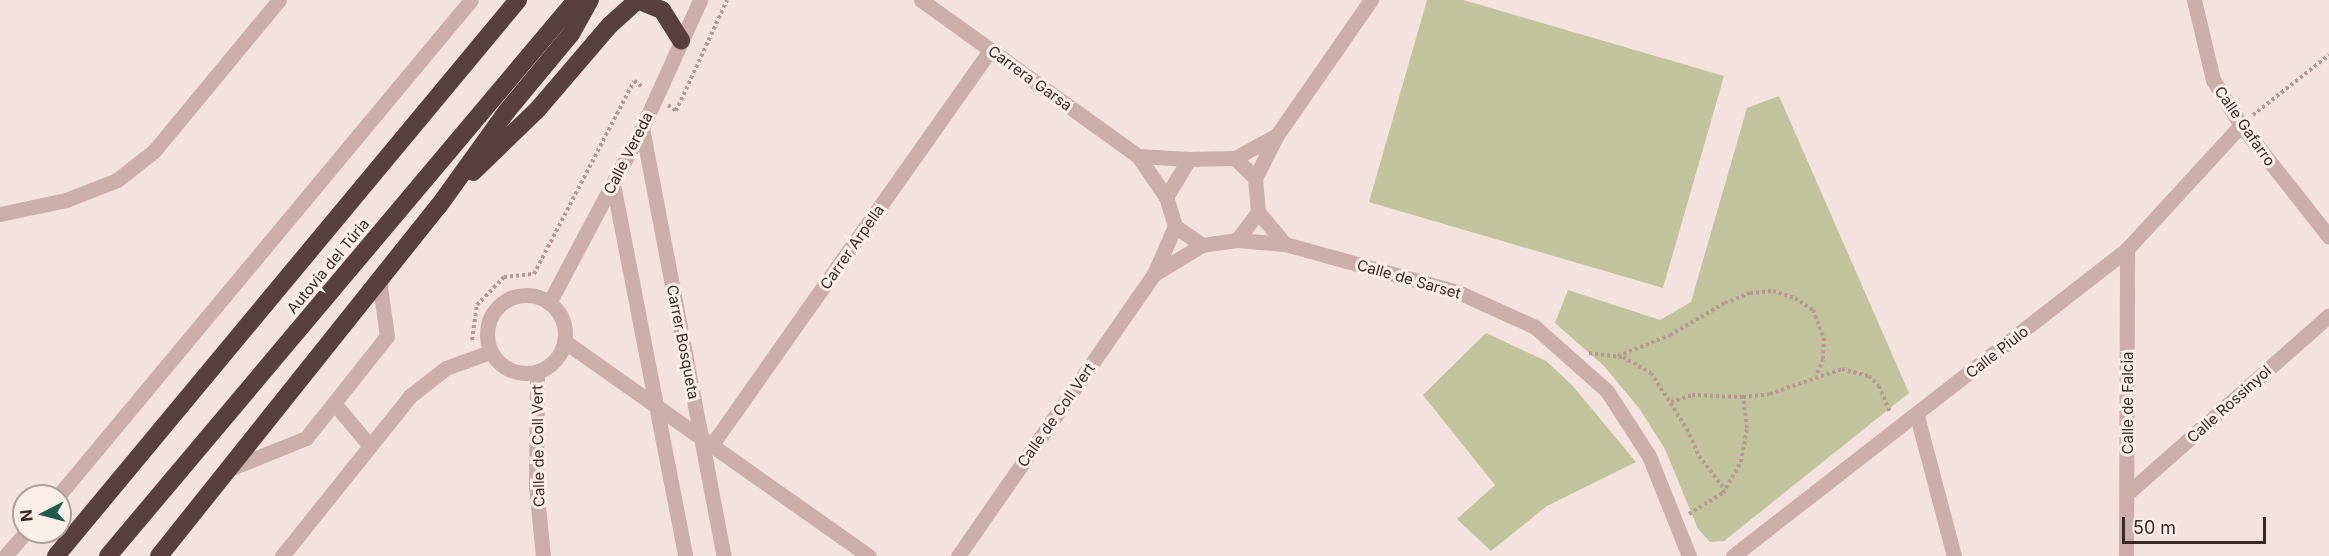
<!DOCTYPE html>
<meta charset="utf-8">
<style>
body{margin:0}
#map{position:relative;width:2329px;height:556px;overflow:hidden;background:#f3e2dd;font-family:Inter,sans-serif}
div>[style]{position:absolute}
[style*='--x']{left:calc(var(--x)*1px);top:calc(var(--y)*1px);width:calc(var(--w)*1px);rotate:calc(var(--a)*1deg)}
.green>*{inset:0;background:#c1c39c}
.path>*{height:4px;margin-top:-2px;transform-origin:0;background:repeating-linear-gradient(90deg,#b79792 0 3px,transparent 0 6px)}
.minor>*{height:15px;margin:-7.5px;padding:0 7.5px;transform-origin:7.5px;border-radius:7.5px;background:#ccaea8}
.minor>.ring{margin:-7.5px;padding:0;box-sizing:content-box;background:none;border:15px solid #ccaea8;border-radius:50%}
.highway>*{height:18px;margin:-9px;padding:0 9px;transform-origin:9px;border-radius:9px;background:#59403f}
span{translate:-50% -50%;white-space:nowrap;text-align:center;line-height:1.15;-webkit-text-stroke:6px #faeee9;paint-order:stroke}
.street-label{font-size:15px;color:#382928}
.north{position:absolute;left:12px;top:484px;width:60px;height:60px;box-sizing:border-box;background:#faeee9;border:2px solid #ac9f9c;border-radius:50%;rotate:264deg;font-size:16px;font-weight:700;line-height:24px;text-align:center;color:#382928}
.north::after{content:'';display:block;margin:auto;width:21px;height:27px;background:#1d5b4d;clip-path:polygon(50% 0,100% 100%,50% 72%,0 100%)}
.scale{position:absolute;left:2122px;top:517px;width:144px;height:27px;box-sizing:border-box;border:3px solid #382928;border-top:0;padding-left:8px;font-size:18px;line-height:21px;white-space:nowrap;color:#382928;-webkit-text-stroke:4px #faeee9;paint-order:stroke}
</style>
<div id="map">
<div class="green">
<i style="clip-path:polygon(1427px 0,1463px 0,1724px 76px,1663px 288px,1369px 202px)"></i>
<i style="clip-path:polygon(1779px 96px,1909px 393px,1724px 541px,1710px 542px,1698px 529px,1665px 449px,1639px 408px,1604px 366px,1555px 323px,1568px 290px,1660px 320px,1691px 302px,1747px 108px)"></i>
<i style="clip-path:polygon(1486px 333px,1546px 361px,1572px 385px,1636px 462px,1547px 506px,1491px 551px,1457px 519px,1495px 485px,1423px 395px)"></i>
</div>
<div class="path">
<i style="--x:668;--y:105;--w:10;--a:37"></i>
<i style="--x:676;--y:111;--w:122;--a:-65.3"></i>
<i style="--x:2253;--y:115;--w:97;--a:-38.3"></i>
<i style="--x:472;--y:340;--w:35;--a:-82"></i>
<i style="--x:477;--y:305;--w:39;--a:-46"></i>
<i style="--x:504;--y:277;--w:30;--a:-6"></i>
<i style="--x:534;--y:274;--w:217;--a:-62.6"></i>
<i style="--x:634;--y:81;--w:11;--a:34"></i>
<i style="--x:1589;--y:353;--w:34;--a:7"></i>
<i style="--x:1623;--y:357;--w:32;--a:30"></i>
<i style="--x:1651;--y:373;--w:67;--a:57.3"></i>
<i style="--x:1687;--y:429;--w:30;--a:66"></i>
<i style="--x:1699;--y:456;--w:43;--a:52.6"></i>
<i style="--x:1618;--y:356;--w:56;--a:-22"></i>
<i style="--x:1670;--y:335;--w:64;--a:-30.2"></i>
<i style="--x:1725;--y:303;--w:27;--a:-22"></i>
<i style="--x:1750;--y:293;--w:23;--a:-5"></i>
<i style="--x:1773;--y:291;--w:23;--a:18"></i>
<i style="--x:1795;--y:298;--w:22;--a:34"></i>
<i style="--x:1813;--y:310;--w:30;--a:69"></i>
<i style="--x:1824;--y:338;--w:21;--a:93"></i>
<i style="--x:1823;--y:359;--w:18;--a:112"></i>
<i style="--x:1671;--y:402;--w:22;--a:-18"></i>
<i style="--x:1692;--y:395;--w:51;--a:2.2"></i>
<i style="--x:1689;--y:514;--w:40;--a:-32"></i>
<i style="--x:1723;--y:493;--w:36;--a:-60"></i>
<i style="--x:1741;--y:462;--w:35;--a:-80"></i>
<i style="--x:1747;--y:428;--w:31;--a:-97"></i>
<i style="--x:1743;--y:397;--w:27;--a:-6"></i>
<i style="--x:1770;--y:394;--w:76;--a:-19.1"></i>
<i style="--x:1842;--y:369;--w:28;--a:15"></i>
<i style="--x:1869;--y:376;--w:14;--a:45"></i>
<i style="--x:1879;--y:386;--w:28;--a:67"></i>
</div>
<div class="minor">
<i style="--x:921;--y:0;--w:267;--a:35.7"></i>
<i style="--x:2194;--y:0;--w:82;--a:76.6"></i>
<i style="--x:2213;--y:80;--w:53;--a:58.1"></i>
<i style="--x:2241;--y:125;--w:142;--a:51.8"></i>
<i style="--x:642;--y:128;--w:436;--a:79.2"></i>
<i style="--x:1277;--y:135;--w:165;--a:-55.2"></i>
<i style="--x:1235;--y:158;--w:48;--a:-28.7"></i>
<i style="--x:1277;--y:135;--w:48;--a:117.1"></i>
<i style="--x:613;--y:184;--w:379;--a:79"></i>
<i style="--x:1166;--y:197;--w:44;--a:-58.8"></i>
<i style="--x:1189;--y:159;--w:46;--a:-1.2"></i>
<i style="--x:1235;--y:158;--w:28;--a:45"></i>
<i style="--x:1255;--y:178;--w:34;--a:85"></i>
<i style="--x:1258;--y:212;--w:35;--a:127"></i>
<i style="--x:1237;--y:240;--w:35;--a:172"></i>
<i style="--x:1202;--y:245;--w:33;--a:-145"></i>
<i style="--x:1175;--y:226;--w:30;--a:-107"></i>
<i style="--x:1166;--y:197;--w:50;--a:-124.3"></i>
<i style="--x:1138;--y:156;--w:51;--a:3.4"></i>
<i style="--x:0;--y:214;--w:67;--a:-12"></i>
<i style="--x:66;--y:200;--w:55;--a:-21.4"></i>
<i style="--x:117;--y:180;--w:47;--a:-38.1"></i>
<i style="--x:154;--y:151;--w:196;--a:-50.4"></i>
<i style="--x:1175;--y:226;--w:52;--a:113.6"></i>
<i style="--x:1154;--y:274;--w:56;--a:-31.1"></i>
<i style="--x:1237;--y:240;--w:48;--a:4.8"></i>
<i style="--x:1285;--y:244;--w:42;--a:-130.2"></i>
<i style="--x:1285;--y:244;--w:180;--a:15.5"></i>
<i style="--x:1458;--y:292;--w:85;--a:24.4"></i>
<i style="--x:1535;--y:327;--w:96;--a:41.6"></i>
<i style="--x:1607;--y:391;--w:77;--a:57.1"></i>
<i style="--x:1649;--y:456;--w:108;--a:68.2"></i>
<i class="ring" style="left:487px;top:295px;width:63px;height:63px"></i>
<i style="--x:549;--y:303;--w:198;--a:-62"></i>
<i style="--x:642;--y:128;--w:141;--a:-65.6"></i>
<i style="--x:564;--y:341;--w:373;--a:35.2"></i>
<i style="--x:537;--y:372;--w:114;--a:90.5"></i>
<i style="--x:536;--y:486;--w:70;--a:84.3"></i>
<i style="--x:334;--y:403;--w:56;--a:50.1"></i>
<i style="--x:1917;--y:416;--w:145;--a:75.2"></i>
<i style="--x:713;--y:443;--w:481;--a:-54.8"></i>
<i style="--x:234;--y:467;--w:78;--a:-21.9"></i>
<i style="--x:306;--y:438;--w:130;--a:-51.5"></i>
<i style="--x:387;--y:336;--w:57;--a:-98.1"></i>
<i style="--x:2128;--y:493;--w:268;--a:-41.5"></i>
<i style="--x:58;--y:496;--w:645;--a:-50.22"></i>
<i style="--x:5;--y:556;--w:32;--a:-49"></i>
<i style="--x:282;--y:556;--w:205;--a:-51.3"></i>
<i style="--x:410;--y:396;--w:46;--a:-37.9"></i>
<i style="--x:446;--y:368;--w:47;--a:-20"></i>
<i style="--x:958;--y:556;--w:343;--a:-55.2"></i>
<i style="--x:1733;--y:556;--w:499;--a:-37.9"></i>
<i style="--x:2127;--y:249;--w:168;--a:-47.4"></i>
<i style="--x:2126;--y:556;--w:307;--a:-89.8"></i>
</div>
<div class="highway">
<i style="--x:637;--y:0;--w:27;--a:22"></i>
<i style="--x:662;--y:10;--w:36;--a:58"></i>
<i style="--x:473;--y:172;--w:91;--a:-44.1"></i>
<i style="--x:538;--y:109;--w:111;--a:-49.4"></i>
<i style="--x:610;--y:25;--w:38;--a:-42"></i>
<i style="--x:56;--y:556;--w:723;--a:-50.28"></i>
<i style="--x:108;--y:556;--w:727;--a:-49.91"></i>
<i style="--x:159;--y:556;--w:447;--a:-51.4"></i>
<i style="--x:438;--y:207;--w:118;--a:-54.3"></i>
<i style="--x:507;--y:111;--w:100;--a:-50.3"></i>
<i style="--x:571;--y:34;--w:39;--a:-61"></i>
</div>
<div class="street-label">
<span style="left:1030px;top:78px;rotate:36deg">Carrera Garsa</span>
<span style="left:2245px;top:126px;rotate:55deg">Calle Gafarro</span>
<span style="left:628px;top:153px;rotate:-63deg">Calle Vereda</span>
<span style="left:852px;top:247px;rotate:-55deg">Carrer Arpella</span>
<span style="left:328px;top:266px;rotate:-50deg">Autovia del Túria</span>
<span style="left:1409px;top:279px;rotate:16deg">Calle de Sarset</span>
<span style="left:683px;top:342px;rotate:79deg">Carrer Bosqueta</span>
<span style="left:1997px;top:352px;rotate:-38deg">Calle Piulo</span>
<span style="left:2128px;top:403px;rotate:-90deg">Calle de Falcia</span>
<span style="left:2229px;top:404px;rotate:-42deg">Calle Rossinyol</span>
<span style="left:1056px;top:415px;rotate:-55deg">Calle de Coll Vert</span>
<span style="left:538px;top:446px;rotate:-91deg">Calle de Coll Vert</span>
</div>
<div class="north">N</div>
<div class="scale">50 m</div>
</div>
